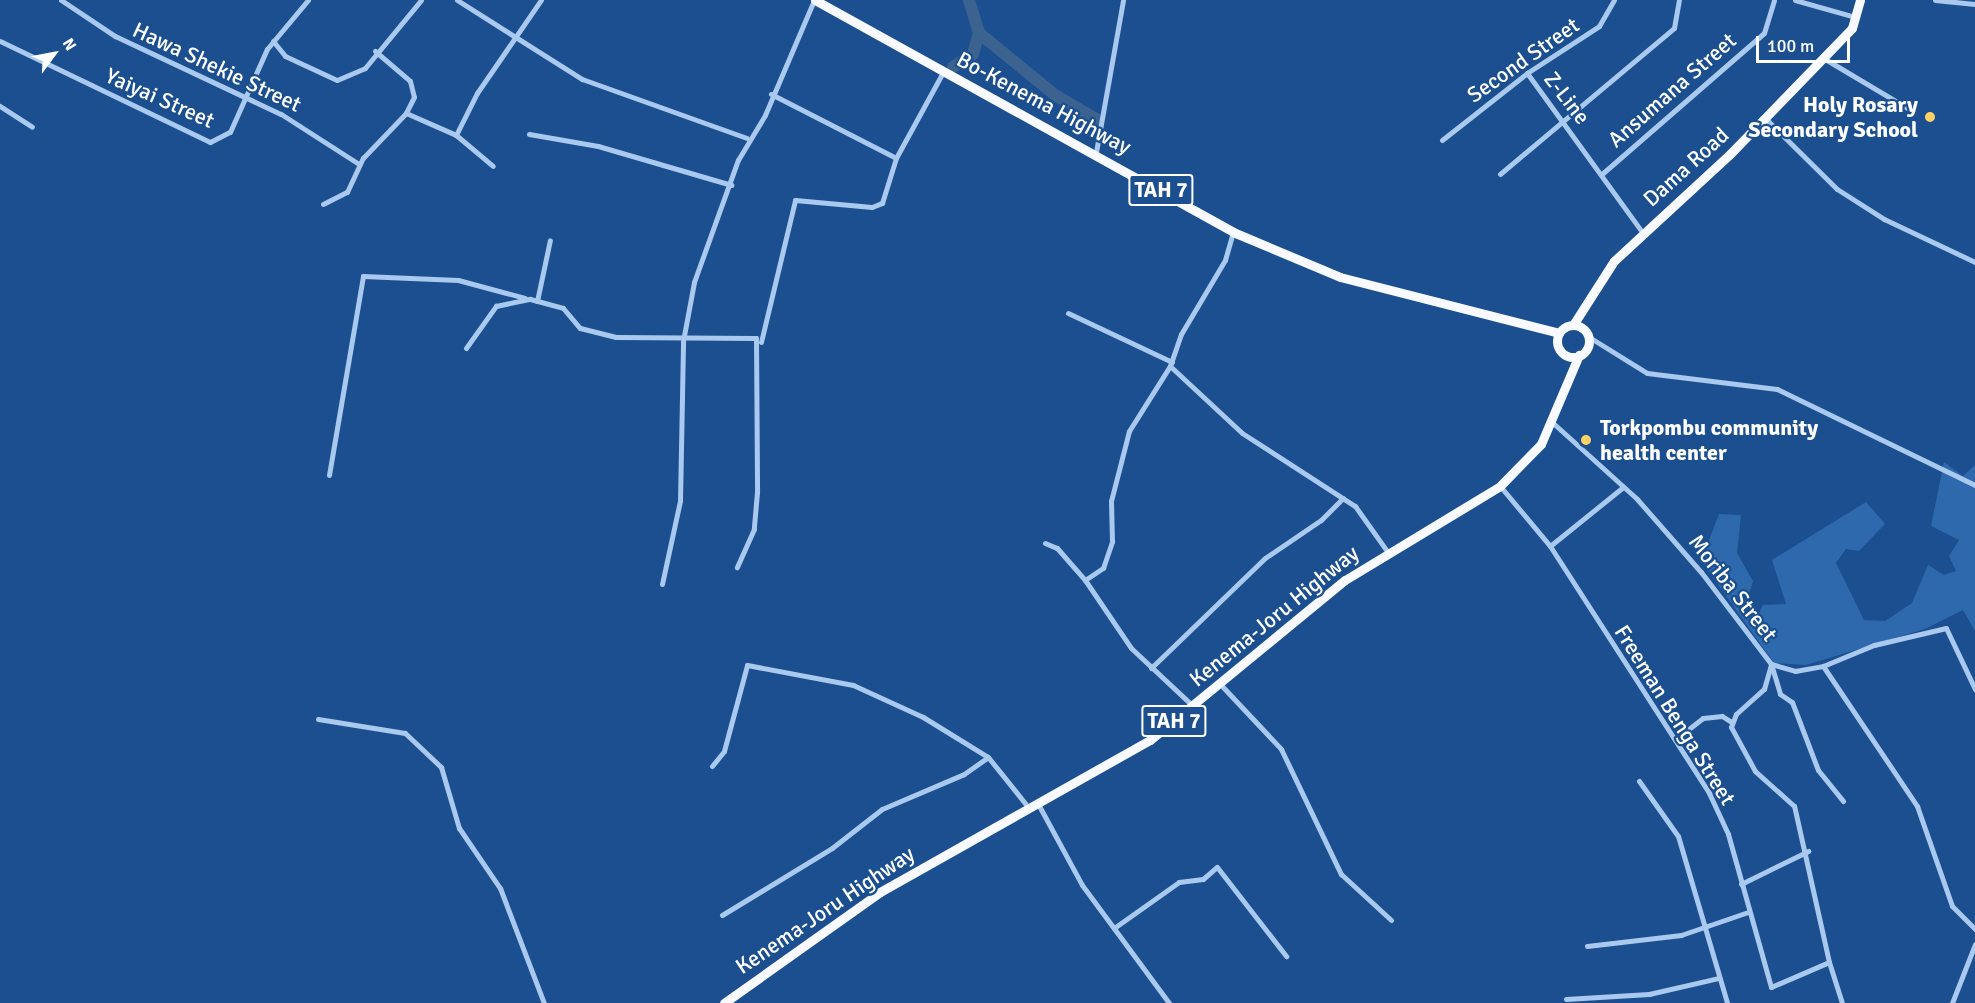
<!DOCTYPE html>
<style>
body{margin:0}
#map{position:relative;width:1975px;height:1003px;overflow:hidden;background:#1b4f8f;font-family:Signika,sans-serif}
div>[style]{position:absolute}
[style*='--x']{left:calc(var(--x)*1px);top:calc(var(--y)*1px);width:calc(var(--w)*1px);rotate:calc(var(--a)*1deg)}
.green>*{inset:0;background:#2e69ad}
.river>*{height:12px;margin:-6px;padding:0 6px;transform-origin:6px;border-radius:6px;background:#3c6290}
.minor>*{height:5px;margin:-2.5px;padding:0 2.5px;transform-origin:2.5px;border-radius:2.5px;background:#a9c9ee}
.trunk>*{height:9px;margin:-4.5px;padding:0 4.5px;transform-origin:4.5px;border-radius:4.5px;background:#f8faff}
.trunk>.ring{margin:-4.5px;padding:0;box-sizing:content-box;background:none;border:9px solid #f8faff;border-radius:50%}
.dots>*{width:16px;height:16px;translate:-50% -50%;box-sizing:border-box;border:3px solid #1b4f8f;border-radius:50%}
span{translate:-50% -50%;white-space:nowrap;text-align:center;line-height:1.15;-webkit-text-stroke:4.5px #1b4f8f;paint-order:stroke}
.shield-label span{padding:2px 4px;background:#1b4f8f;border:2px solid;border-radius:4px;-webkit-text-stroke-width:0}
.shield-label{font-size:21px;color:#fff;font-weight:700}
.street-label{font-size:22px;color:#fff}
.poi-label{font-size:22px;color:#fff;font-weight:700}
.right{translate:-100% -50%;text-align:right}
.left{translate:0 -50%;text-align:left}
.north{position:absolute;left:24px;top:24px;width:60px;height:60px;-webkit-text-stroke:4px #1b4f8f;paint-order:stroke;rotate:58deg;font-size:16px;font-weight:700;line-height:24px;text-align:center;color:#fff}
.north::after{content:'';display:block;margin:auto;width:21px;height:27px;background:#fff;clip-path:polygon(50% 0,100% 100%,50% 72%,0 100%)}
.scale{position:absolute;left:1756px;top:36px;width:94px;height:27px;box-sizing:border-box;border:3px solid #fff;border-top:0;padding-left:8px;font-size:18px;line-height:21px;white-space:nowrap;color:#fff;-webkit-text-stroke:4px #1b4f8f;paint-order:stroke}
</style>
<div id="map">
<div class="green">
<i style="clip-path:polygon(1944px 462px,1963px 476px,1975px 465px,1975px 631px,1963px 610px,1925px 629px,1806px 665px,1774px 663px,1701px 561px,1719px 514px,1741px 515px,1737px 553px,1753px 581px,1744px 610px,1758px 615px,1763px 605px,1786px 604px,1772px 560px,1866px 502px,1885px 524px,1859px 551px,1846px 549px,1836px 563px,1864px 620px,1885px 621px,1912px 603px,1928px 565px,1944px 575px,1956px 571px,1949px 556px,1959px 540px,1931px 526px)"></i>
</div>
<div class="river">
<i style="--x:979;--y:33;--w:98;--a:39.2"></i>
<i style="--x:1055;--y:95;--w:48;--a:30.3"></i>
<i style="--x:953;--y:67;--w:24;--a:-33"></i>
<i style="--x:973;--y:54;--w:22;--a:-74"></i>
<i style="--x:979;--y:33;--w:34;--a:-107"></i>
</div>
<div class="minor">
<i style="--x:61;--y:0;--w:65;--a:33.7"></i>
<i style="--x:115;--y:36;--w:183;--a:25.2"></i>
<i style="--x:281;--y:114;--w:93;--a:32.7"></i>
<i style="--x:457;--y:0;--w:148;--a:32.3"></i>
<i style="--x:582;--y:79;--w:175;--a:19.7"></i>
<i style="--x:1795;--y:0;--w:62;--a:15.8"></i>
<i style="--x:1935;--y:0;--w:40;--a:5.7"></i>
<i style="--x:0;--y:41;--w:233;--a:25.7"></i>
<i style="--x:210;--y:142;--w:22;--a:-27"></i>
<i style="--x:230;--y:132;--w:91;--a:-66"></i>
<i style="--x:267;--y:49;--w:64;--a:-50.1"></i>
<i style="--x:273;--y:41;--w:19;--a:51"></i>
<i style="--x:285;--y:56;--w:57;--a:24.8"></i>
<i style="--x:337;--y:80;--w:30;--a:-23"></i>
<i style="--x:365;--y:68;--w:88;--a:-50.5"></i>
<i style="--x:375;--y:51;--w:46;--a:40.6"></i>
<i style="--x:410;--y:81;--w:16;--a:76"></i>
<i style="--x:414;--y:97;--w:18;--a:117"></i>
<i style="--x:1825;--y:59;--w:98;--a:30.8"></i>
<i style="--x:1527;--y:73;--w:198;--a:54.1"></i>
<i style="--x:771;--y:94;--w:140;--a:27.1"></i>
<i style="--x:0;--y:106;--w:38;--a:33"></i>
<i style="--x:1765;--y:118;--w:101;--a:44.6"></i>
<i style="--x:1837;--y:189;--w:56;--a:32.6"></i>
<i style="--x:1884;--y:219;--w:101;--a:25.3"></i>
<i style="--x:529;--y:134;--w:70;--a:9.9"></i>
<i style="--x:598;--y:146;--w:139;--a:16.3"></i>
<i style="--x:456;--y:135;--w:47;--a:-63.4"></i>
<i style="--x:477;--y:93;--w:113;--a:-55.5"></i>
<i style="--x:1442;--y:140;--w:108;--a:-38.2"></i>
<i style="--x:1527;--y:73;--w:86;--a:-33.1"></i>
<i style="--x:1599;--y:26;--w:30;--a:-60"></i>
<i style="--x:1096;--y:152;--w:154;--a:-79.9"></i>
<i style="--x:1603;--y:173;--w:213;--a:-41"></i>
<i style="--x:1764;--y:33;--w:34;--a:-73"></i>
<i style="--x:1500;--y:174;--w:227;--a:-40"></i>
<i style="--x:1674;--y:28;--w:28;--a:-80"></i>
<i style="--x:323;--y:204;--w:27;--a:-27"></i>
<i style="--x:347;--y:192;--w:38;--a:-65"></i>
<i style="--x:363;--y:158;--w:62;--a:-46.3"></i>
<i style="--x:406;--y:113;--w:55;--a:23.7"></i>
<i style="--x:456;--y:135;--w:48;--a:40"></i>
<i style="--x:1233;--y:232;--w:29;--a:106"></i>
<i style="--x:1225;--y:260;--w:86;--a:120.7"></i>
<i style="--x:1181;--y:334;--w:34;--a:109"></i>
<i style="--x:1170;--y:366;--w:98;--a:42.9"></i>
<i style="--x:1242;--y:433;--w:135;--a:32.9"></i>
<i style="--x:1355;--y:506;--w:55;--a:54.6"></i>
<i style="--x:537;--y:301;--w:62;--a:-78"></i>
<i style="--x:1068;--y:313;--w:115;--a:25.2"></i>
<i style="--x:1589;--y:337;--w:68;--a:31.8"></i>
<i style="--x:1647;--y:373;--w:131;--a:7"></i>
<i style="--x:1777;--y:389;--w:220;--a:25.9"></i>
<i style="--x:761;--y:342;--w:146;--a:-76.5"></i>
<i style="--x:795;--y:200;--w:77;--a:5.2"></i>
<i style="--x:872;--y:207;--w:11;--a:-22"></i>
<i style="--x:882;--y:203;--w:47;--a:-72.7"></i>
<i style="--x:896;--y:158;--w:98;--a:-61.3"></i>
<i style="--x:466;--y:348;--w:52;--a:-54.5"></i>
<i style="--x:496;--y:306;--w:35;--a:-12"></i>
<i style="--x:530;--y:299;--w:34;--a:15"></i>
<i style="--x:563;--y:308;--w:26;--a:50"></i>
<i style="--x:580;--y:328;--w:37;--a:14"></i>
<i style="--x:616;--y:337;--w:140;--a:0.4"></i>
<i style="--x:756;--y:338;--w:154;--a:89.6"></i>
<i style="--x:757;--y:492;--w:37;--a:95"></i>
<i style="--x:754;--y:529;--w:42;--a:114.1"></i>
<i style="--x:1553;--y:423;--w:113;--a:42.1"></i>
<i style="--x:1637;--y:499;--w:97;--a:48.8"></i>
<i style="--x:1701;--y:572;--w:116;--a:52.7"></i>
<i style="--x:1771;--y:664;--w:31;--a:73"></i>
<i style="--x:1780;--y:694;--w:14;--a:34"></i>
<i style="--x:1792;--y:702;--w:73;--a:69.1"></i>
<i style="--x:1818;--y:770;--w:40;--a:51"></i>
<i style="--x:329;--y:475;--w:202;--a:-80.3"></i>
<i style="--x:363;--y:276;--w:95;--a:2.4"></i>
<i style="--x:458;--y:280;--w:69;--a:15"></i>
<i style="--x:1500;--y:486;--w:78;--a:50.2"></i>
<i style="--x:1550;--y:546;--w:294;--a:57.2"></i>
<i style="--x:1709;--y:793;--w:45;--a:65.1"></i>
<i style="--x:1728;--y:834;--w:159;--a:74.3"></i>
<i style="--x:1771;--y:987;--w:63;--a:-23.3"></i>
<i style="--x:1829;--y:962;--w:160;--a:-102.6"></i>
<i style="--x:1794;--y:806;--w:52;--a:-138.1"></i>
<i style="--x:1755;--y:771;--w:50;--a:-118.6"></i>
<i style="--x:1731;--y:727;--w:14;--a:-69"></i>
<i style="--x:1736;--y:714;--w:38;--a:-42"></i>
<i style="--x:1764;--y:689;--w:26;--a:-74"></i>
<i style="--x:1045;--y:543;--w:13;--a:23"></i>
<i style="--x:1057;--y:548;--w:43;--a:48.8"></i>
<i style="--x:1085;--y:580;--w:82;--a:55.9"></i>
<i style="--x:1131;--y:648;--w:85;--a:43.1"></i>
<i style="--x:1550;--y:546;--w:94;--a:-38.9"></i>
<i style="--x:1085;--y:580;--w:22;--a:-34"></i>
<i style="--x:1103;--y:568;--w:28;--a:-71"></i>
<i style="--x:1112;--y:542;--w:41;--a:-91.4"></i>
<i style="--x:1111;--y:501;--w:72;--a:-75.6"></i>
<i style="--x:1129;--y:431;--w:77;--a:-57.8"></i>
<i style="--x:662;--y:584;--w:85;--a:-77.8"></i>
<i style="--x:680;--y:501;--w:160;--a:-88.9"></i>
<i style="--x:683;--y:341;--w:60;--a:-79.4"></i>
<i style="--x:694;--y:282;--w:130;--a:-70.2"></i>
<i style="--x:738;--y:160;--w:52;--a:-59"></i>
<i style="--x:765;--y:115;--w:125;--a:-66.9"></i>
<i style="--x:1771;--y:664;--w:25;--a:16"></i>
<i style="--x:1795;--y:671;--w:28;--a:-10"></i>
<i style="--x:1823;--y:666;--w:55;--a:-22.4"></i>
<i style="--x:1874;--y:645;--w:74;--a:-13.3"></i>
<i style="--x:1946;--y:628;--w:68;--a:64.6"></i>
<i style="--x:1823;--y:666;--w:169;--a:56.1"></i>
<i style="--x:1917;--y:806;--w:106;--a:70.7"></i>
<i style="--x:1952;--y:906;--w:33;--a:45"></i>
<i style="--x:1151;--y:668;--w:158;--a:-44"></i>
<i style="--x:1265;--y:558;--w:68;--a:-34.2"></i>
<i style="--x:1321;--y:520;--w:31;--a:-45"></i>
<i style="--x:1221;--y:685;--w:88;--a:46.8"></i>
<i style="--x:1281;--y:749;--w:139;--a:64.4"></i>
<i style="--x:1341;--y:874;--w:68;--a:42.6"></i>
<i style="--x:318;--y:719;--w:88;--a:9.1"></i>
<i style="--x:405;--y:733;--w:50;--a:43.4"></i>
<i style="--x:441;--y:767;--w:64;--a:73.6"></i>
<i style="--x:459;--y:828;--w:73;--a:55.7"></i>
<i style="--x:500;--y:888;--w:123;--a:69.1"></i>
<i style="--x:1676;--y:739;--w:34;--a:-38"></i>
<i style="--x:1703;--y:718;--w:19;--a:-6"></i>
<i style="--x:1722;--y:716;--w:9;--a:32"></i>
<i style="--x:712;--y:766;--w:19;--a:-51"></i>
<i style="--x:724;--y:751;--w:89;--a:-75"></i>
<i style="--x:747;--y:665;--w:108;--a:10.7"></i>
<i style="--x:853;--y:685;--w:77;--a:24.6"></i>
<i style="--x:923;--y:717;--w:76;--a:31.6"></i>
<i style="--x:988;--y:757;--w:64;--a:51.3"></i>
<i style="--x:1639;--y:781;--w:67;--a:54.7"></i>
<i style="--x:1678;--y:836;--w:174;--a:73.6"></i>
<i style="--x:1037;--y:802;--w:94;--a:61.5"></i>
<i style="--x:1082;--y:885;--w:147;--a:53.6"></i>
<i style="--x:1741;--y:884;--w:75;--a:-26.2"></i>
<i style="--x:722;--y:915;--w:129;--a:-31.3"></i>
<i style="--x:832;--y:848;--w:63;--a:-38"></i>
<i style="--x:882;--y:809;--w:89;--a:-23.1"></i>
<i style="--x:964;--y:774;--w:29;--a:-35"></i>
<i style="--x:1114;--y:928;--w:80;--a:-35.3"></i>
<i style="--x:1179;--y:882;--w:24;--a:-7"></i>
<i style="--x:1203;--y:879;--w:18;--a:-41"></i>
<i style="--x:1217;--y:867;--w:113;--a:52.2"></i>
<i style="--x:1587;--y:946;--w:95;--a:-6.7"></i>
<i style="--x:1681;--y:935;--w:71;--a:-18.9"></i>
<i style="--x:1829;--y:962;--w:43;--a:72.4"></i>
<i style="--x:1566;--y:999;--w:83;--a:-3.4"></i>
<i style="--x:1649;--y:994;--w:72;--a:-12.9"></i>
<i style="--x:1952;--y:1003;--w:63;--a:-68.7"></i>
</div>
<div class="trunk">
<i style="--x:815;--y:0;--w:478;--a:29"></i>
<i style="--x:1233;--y:232;--w:116;--a:22.8"></i>
<i style="--x:1340;--y:277;--w:226;--a:14.3"></i>
<i style="--x:1573;--y:325;--w:76;--a:-57.4"></i>
<i style="--x:1614;--y:261;--w:158;--a:-42.7"></i>
<i style="--x:1730;--y:154;--w:175;--a:-45.9"></i>
<i style="--x:1852;--y:28;--w:29;--a:-74"></i>
<i class="ring" style="left:1557px;top:325px;width:23px;height:23px"></i>
<i style="--x:724;--y:1003;--w:191;--a:-35.4"></i>
<i style="--x:880;--y:892;--w:310;--a:-29.4"></i>
<i style="--x:1150;--y:740;--w:252;--a:-39.4"></i>
<i style="--x:1345;--y:580;--w:181;--a:-31.2"></i>
<i style="--x:1500;--y:486;--w:59;--a:-45.7"></i>
<i style="--x:1541;--y:444;--w:97;--a:-66.9"></i>
</div>
<div class="dots">
<i style="left:1930px;top:117px;background:#ffd166"></i>
<i style="left:1586px;top:440px;background:#ffd166"></i>
</div>
<div class="shield-label">
<span style="left:1161px;top:190px">TAH 7</span>
<span style="left:1174px;top:721px">TAH 7</span>
</div>
<div class="street-label">
<span style="left:1523px;top:60px;rotate:-35deg">Second Street</span>
<span style="left:217px;top:67px;rotate:25deg">Hawa Shekie Street</span>
<span style="left:1672px;top:90px;rotate:-41deg">Ansumana Street</span>
<span style="left:160px;top:98px;rotate:24deg">Yaiyai Street</span>
<span style="left:1567px;top:98px;rotate:52deg">Z-Line</span>
<span style="left:1044px;top:103px;rotate:28deg">Bo-Kenema Highway</span>
<span style="left:1686px;top:167px;rotate:-42deg">Dama Road</span>
<span style="left:1733px;top:588px;rotate:52deg">Moriba Street</span>
<span style="left:1274px;top:616px;rotate:-39deg">Kenema-Joru Highway</span>
<span style="left:1675px;top:715px;rotate:58deg">Freeman Benga Street</span>
<span style="left:825px;top:910px;rotate:-34deg">Kenema-Joru Highway</span>
</div>
<div class="poi-label">
<span class="right" style="left:1918px;top:117px">Holy Rosary<br>Secondary School</span>
<span class="left" style="left:1600px;top:440px">Torkpombu community<br>health center</span>
</div>
<div class="north">N</div>
<div class="scale">100 m</div>
</div>
